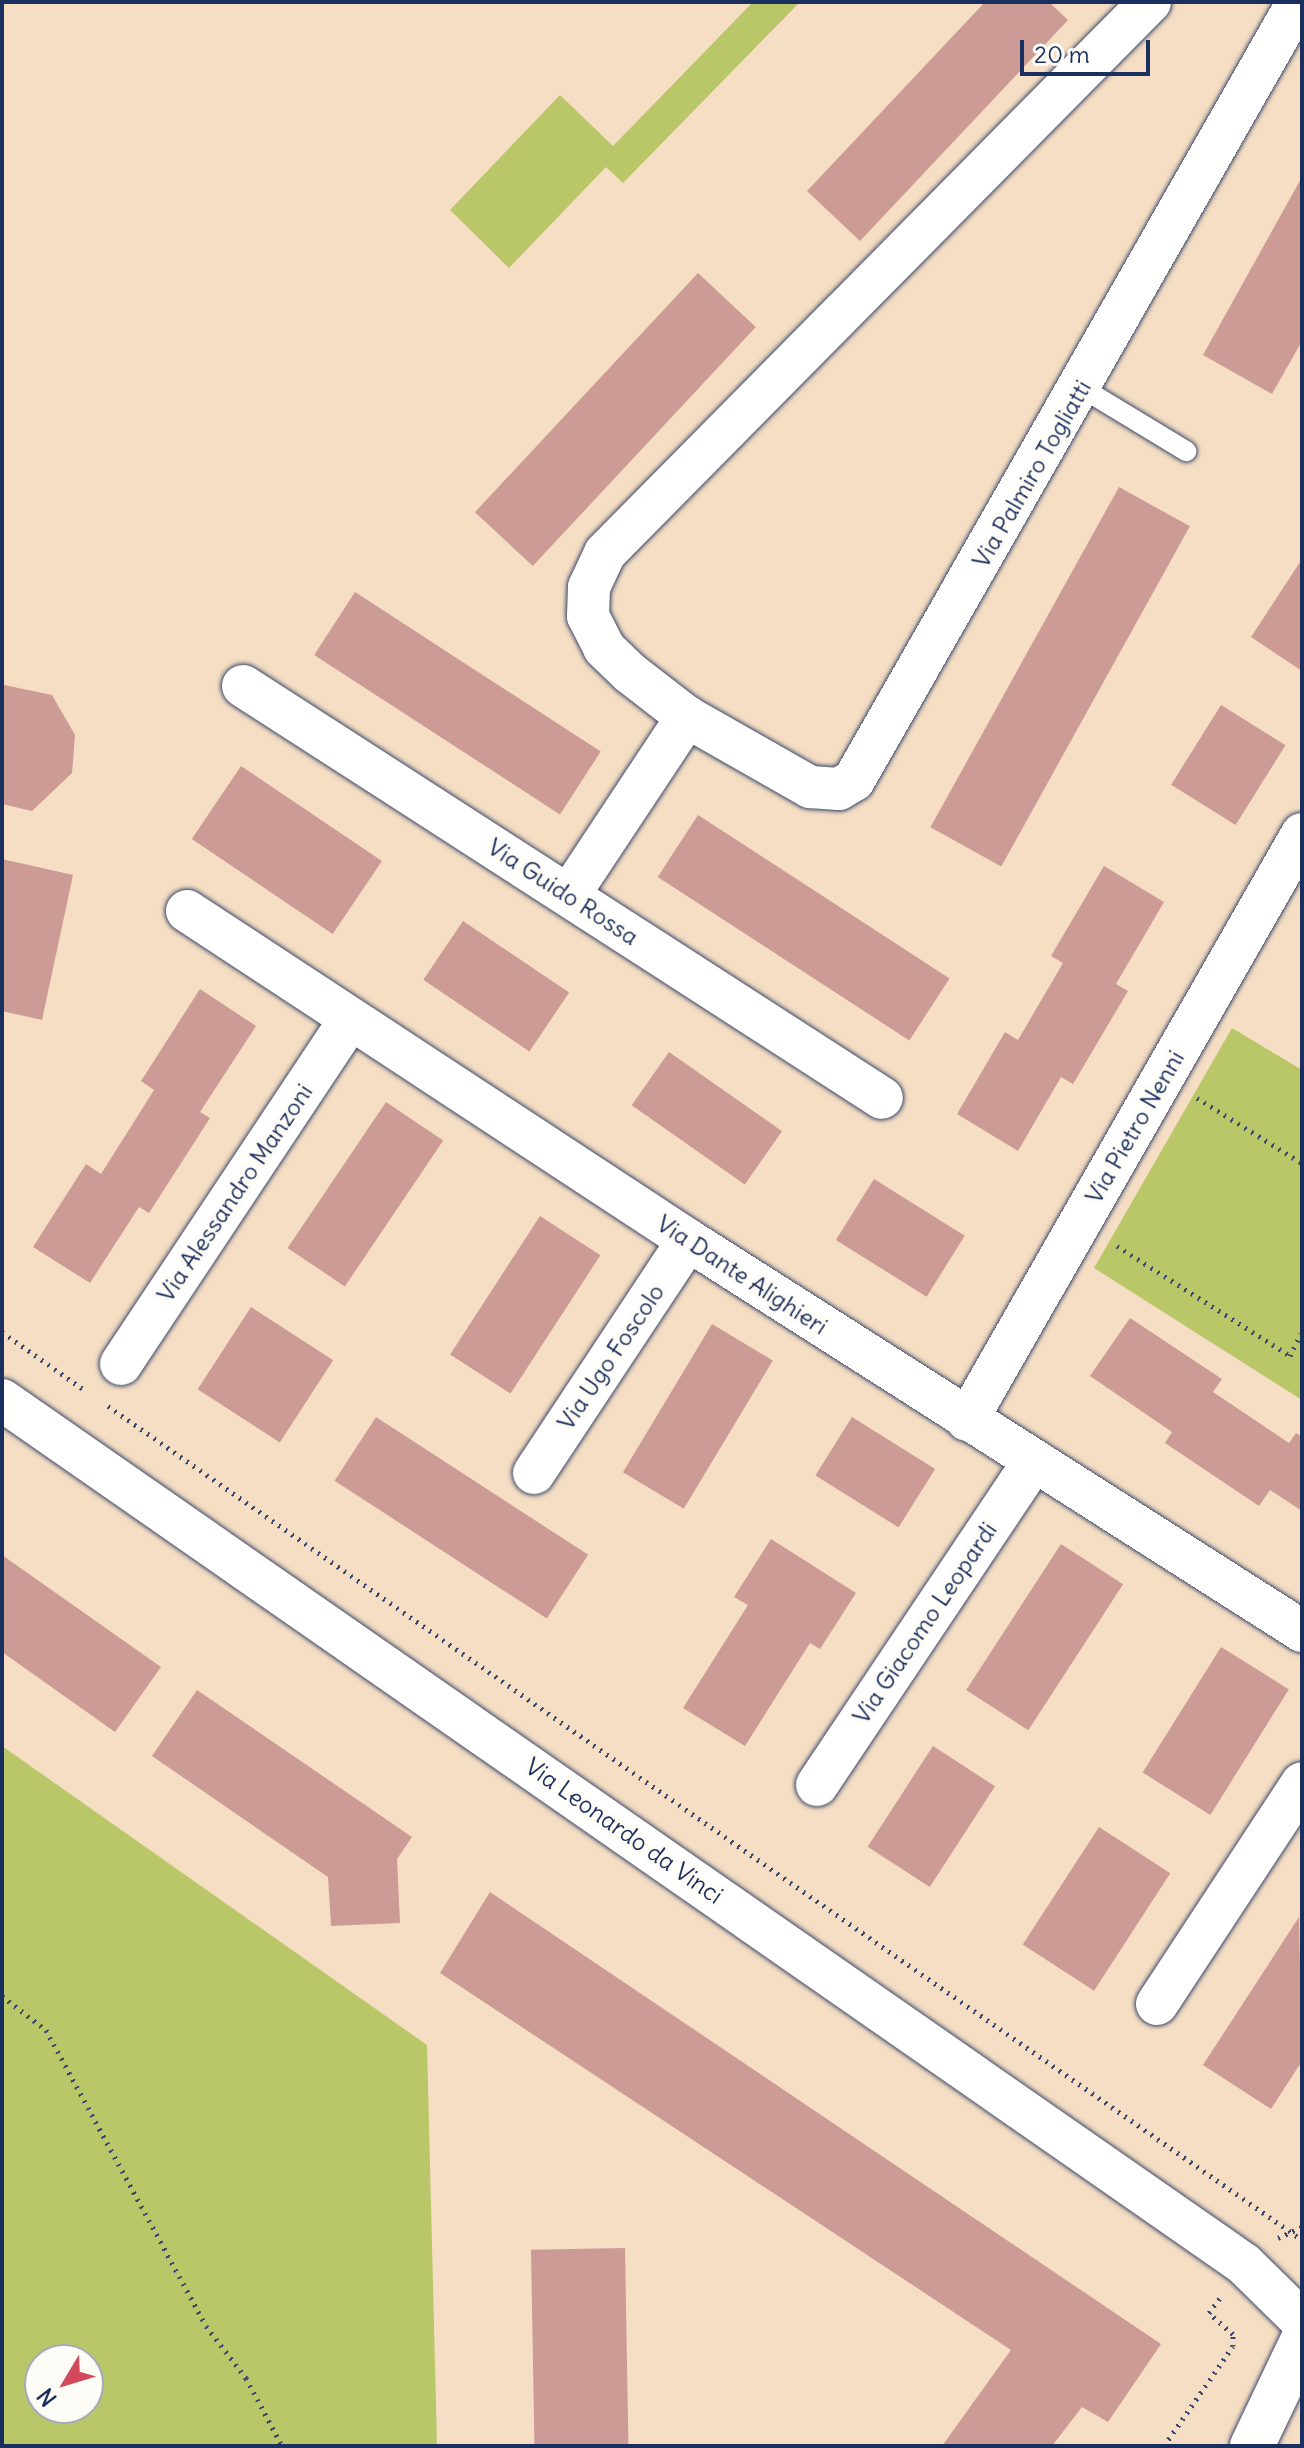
<!DOCTYPE html>
<style>
body{margin:0}
#map{position:relative;width:1304px;height:2448px;overflow:hidden;background:#f5dec3;font-family:Delius,sans-serif}
div>[style]{position:absolute}
[style*='--x']{left:calc(var(--x)*1px);top:calc(var(--y)*1px);width:calc(var(--w)*1px);rotate:calc(var(--a)*1deg)}
.green>*{inset:0;background:#bac769}
.building>*{inset:0;background:#cd9b96;transform-origin:0 0}
.path>*{height:5px;margin-top:-2.5px;transform-origin:0;background:repeating-linear-gradient(90deg,#3c496d 0 2px,transparent 0 8px)}
.roads{filter:drop-shadow(0 0 2px #3c496d) drop-shadow(0 0 2px #3c496d)}
.lane>*{height:20px;margin:-10px;padding:0 10px;transform-origin:10px;border-radius:10px;background:#fff}
.street>*{height:42px;margin:-21px;padding:0 21px;transform-origin:21px;border-radius:21px;background:#fff}
.secondary>*{height:44px;margin:-22px;padding:0 22px;transform-origin:22px;border-radius:22px;background:#fff}
span{translate:-50% -50%;white-space:nowrap;text-align:center;line-height:1.15;-webkit-text-stroke:8px #fdfcf7;paint-order:stroke}
.street-label{font-size:24px;color:#1b2f5e}
.frame{position:absolute;inset:0;border:4px solid #1b2f5e;pointer-events:none}
.north{position:absolute;left:24px;top:2344px;width:80px;height:80px;box-sizing:border-box;background:#fdfcf7;border:2px solid #a3aaba;border-radius:50%;rotate:232deg;font-size:22px;font-weight:700;line-height:32px;text-align:center;color:#1b2f5e}
.north::after{content:'';display:block;margin:auto;width:28px;height:36px;background:#d1495b;clip-path:polygon(50% 0,100% 100%,50% 72%,0 100%)}
.scale{position:absolute;left:1020px;top:40px;width:130px;height:36px;box-sizing:border-box;border:4px solid #1b2f5e;border-top:0;padding-left:10px;font-size:24px;line-height:28px;white-space:nowrap;color:#1b2f5e;-webkit-text-stroke:6px #fdfcf7;paint-order:stroke}
</style>
<div id="map">
<div class="green">
<i style="clip-path:polygon(753px 2px,800px 2px,623px 183px,606px 167px,509px 268px,450px 210px,560px 95px,613px 146px)"></i>
<i style="clip-path:polygon(1232px 1028px,1302px 1070px,1302px 1400px,1094px 1268px)"></i>
<i style="clip-path:polygon(evenodd,2px 1746px,427px 2045px,437px 2446px,2px 2446px,2px 1746px,40px 2360px,88px 2360px,88px 2408px,40px 2408px,40px 2360px)"></i>
</div>
<div class="building">
<i style="clip-path:polygon(985px 2px,1049px 2px,1068px 20px,860px 241px,807px 191px)"></i>
<i style="clip-path:polygon(1302px 177px,1302px 341px,1272px 394px,1203px 355px)"></i>
<i style="left:698px;top:273px;width:79px;height:327px;rotate:43deg"></i>
<i style="left:1119px;top:487px;width:81px;height:389px;rotate:29deg"></i>
<i style="clip-path:polygon(1302px 559px,1302px 671px,1251px 637px)"></i>
<i style="left:355px;top:592px;width:293px;height:75px;rotate:33deg"></i>
<i style="clip-path:polygon(4px 685px,52px 695px,75px 735px,72px 773px,32px 811px,2px 804px)"></i>
<i style="left:1221px;top:705px;width:76px;height:94px;rotate:32deg"></i>
<i style="left:241px;top:766px;width:170px;height:88px;rotate:34deg"></i>
<i style="left:698px;top:815px;width:300px;height:74px;rotate:33deg"></i>
<i style="clip-path:polygon(2px 859px,73px 875px,42px 1020px,2px 1011px)"></i>
<i style="clip-path:polygon(1104px 866px,1164px 902px,1116px 984px,1128px 991px,1073px 1084px,1061px 1077px,1018px 1151px,957px 1114px,1005px 1032px,1018px 1040px,1063px 963px,1051px 956px)"></i>
<i style="left:463px;top:921px;width:128px;height:71px;rotate:34deg"></i>
<i style="clip-path:polygon(200px 989px,256px 1026px,200px 1112px,210px 1118px,149px 1213px,139px 1207px,90px 1283px,33px 1247px,86px 1164px,101px 1174px,154px 1090px,141px 1081px)"></i>
<i style="left:669px;top:1052px;width:138px;height:65px;rotate:35deg"></i>
<i style="left:386px;top:1102px;width:69px;height:176px;rotate:34deg"></i>
<i style="left:874px;top:1179px;width:107px;height:72px;rotate:32deg"></i>
<i style="left:540px;top:1216px;width:72px;height:165px;rotate:33deg"></i>
<i style="left:251px;top:1307px;width:98px;height:98px;rotate:33deg"></i>
<i style="clip-path:polygon(1130px 1318px,1222px 1379px,1213px 1392px,1289px 1443px,1296px 1433px,1302px 1437px,1302px 1511px,1270px 1490px,1259px 1506px,1165px 1443px,1172px 1432px,1090px 1376px)"></i>
<i style="left:712px;top:1324px;width:71px;height:173px;rotate:31deg"></i>
<i style="left:376px;top:1417px;width:253px;height:76px;rotate:33deg"></i>
<i style="left:852px;top:1417px;width:98px;height:69px;rotate:32deg"></i>
<i style="clip-path:polygon(771px 1539px,856px 1593px,820px 1649px,810px 1643px,745px 1746px,683px 1708px,748px 1605px,734px 1597px)"></i>
<i style="left:1061px;top:1544px;width:74px;height:174px;rotate:33deg"></i>
<i style="clip-path:polygon(2px 1555px,161px 1667px,115px 1732px,2px 1652px)"></i>
<i style="left:1221px;top:1647px;width:80px;height:148px;rotate:32deg"></i>
<i style="clip-path:polygon(197px 1690px,412px 1837px,397px 1859px,400px 1923px,331px 1926px,328px 1877px,152px 1756px)"></i>
<i style="left:933px;top:1746px;width:74px;height:120px;rotate:33deg"></i>
<i style="left:1099px;top:1827px;width:85px;height:140px;rotate:33deg"></i>
<i style="clip-path:polygon(490px 1892px,1161px 2344px,1108px 2422px,1082px 2407px,1052px 2446px,942px 2446px,1011px 2350px,440px 1973px)"></i>
<i style="clip-path:polygon(1299px 1917px,1302px 2061px,1271px 2109px,1203px 2065px)"></i>
<i style="left:625px;top:2248px;width:198px;height:94px;rotate:89deg"></i>
</div>
<div class="path">
<i style="--x:1197;--y:1098;--w:123;--a:31.8"></i>
<i style="--x:1117;--y:1246;--w:205;--a:32.4"></i>
<i style="--x:1290;--y:1356;--w:25;--a:-64"></i>
<i style="--x:2;--y:1332;--w:103;--a:35.1"></i>
<i style="--x:108;--y:1406;--w:1456;--a:34.93"></i>
<i style="--x:2;--y:1996;--w:56;--a:37.7"></i>
<i style="--x:46;--y:2030;--w:336;--a:61.6"></i>
<i style="--x:206;--y:2326;--w:66;--a:52.4"></i>
<i style="--x:246;--y:2378;--w:77;--a:62.1"></i>
<i style="--x:1278;--y:2238;--w:26;--a:-25"></i>
<i style="--x:1164;--y:2446;--w:121;--a:-55.4"></i>
<i style="--x:1233;--y:2346;--w:12;--a:-90"></i>
<i style="--x:1233;--y:2334;--w:32;--a:-139"></i>
<i style="--x:1209;--y:2313;--w:19;--a:-54"></i>
</div>
<div class="roads">
<div class="lane">
<i style="--x:1082;--y:388;--w:122;--a:31.2"></i>
</div>
<div class="street">
<i style="--x:1150;--y:2;--w:775;--a:134.69"></i>
<i style="--x:605;--y:553;--w:38;--a:115"></i>
<i style="--x:589;--y:587;--w:29;--a:92"></i>
<i style="--x:588;--y:616;--w:36;--a:63"></i>
<i style="--x:604;--y:648;--w:36;--a:44"></i>
<i style="--x:630;--y:673;--w:72;--a:37.7"></i>
<i style="--x:687;--y:717;--w:142;--a:29.6"></i>
<i style="--x:810;--y:787;--w:29;--a:4"></i>
<i style="--x:839;--y:789;--w:17;--a:-31"></i>
<i style="--x:854;--y:780;--w:896;--a:-60.29"></i>
<i style="--x:243;--y:686;--w:760;--a:32.81"></i>
<i style="--x:569;--y:895;--w:214;--a:-56.5"></i>
<i style="--x:187;--y:911;--w:599;--a:33.29"></i>
<i style="--x:688;--y:1240;--w:728;--a:32.49"></i>
<i style="--x:121;--y:1364;--w:412;--a:-56.4"></i>
<i style="--x:2;--y:1400;--w:1513;--a:34.82"></i>
<i style="--x:1244;--y:2264;--w:81;--a:44.5"></i>
<i style="--x:967;--y:1420;--w:675;--a:-60.24"></i>
<i style="--x:534;--y:1473;--w:279;--a:-56.5"></i>
<i style="--x:817;--y:1785;--w:389;--a:-56.2"></i>
<i style="--x:1157;--y:2004;--w:264;--a:-56.7"></i>
</div>
<div class="secondary">
<i style="--x:1252;--y:2446;--w:116;--a:-64.5"></i>
</div>
</div>
<div class="street-label">
<span style="left:1032px;top:474px;rotate:-60deg">Via Palmiro Togliatti</span>
<span style="left:563px;top:892px;rotate:33deg">Via Guido Rossa</span>
<span style="left:1135px;top:1127px;rotate:-60deg">Via Pietro Nenni</span>
<span style="left:235px;top:1193px;rotate:-56deg">Via Alessandro Manzoni</span>
<span style="left:742px;top:1275px;rotate:33deg">Via Dante Alighieri</span>
<span style="left:611px;top:1357px;rotate:-56deg">Via Ugo Foscolo</span>
<span style="left:925px;top:1623px;rotate:-56deg">Via Giacomo Leopardi</span>
<span style="left:624px;top:1831px;rotate:35deg">Via Leonardo da Vinci</span>
</div>
<div class="frame"></div>
<div class="north">N</div>
<div class="scale">20 m</div>
</div>
